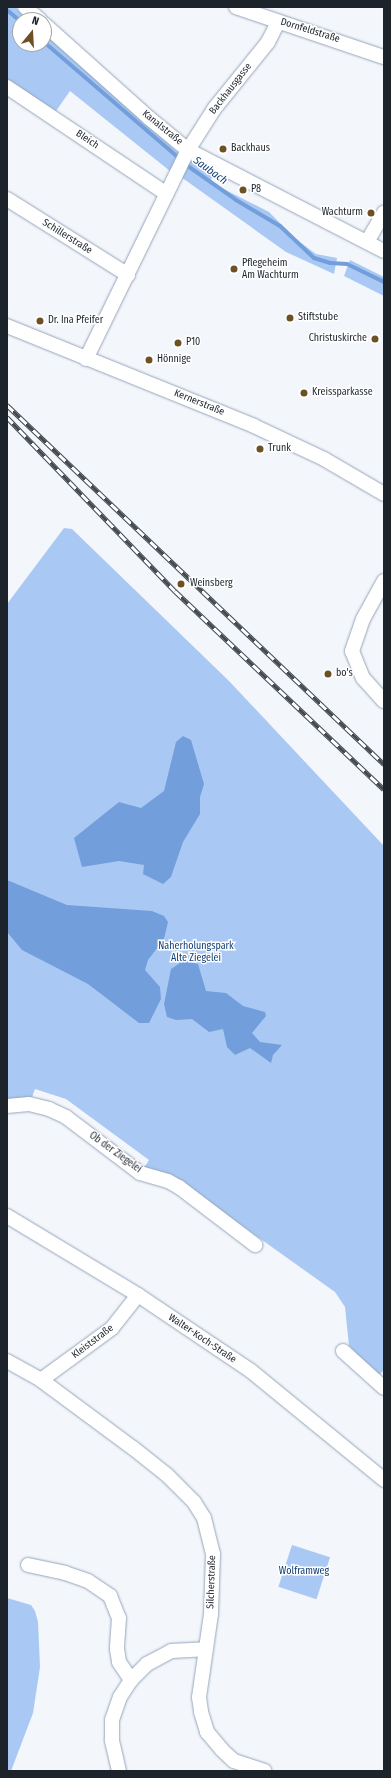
<!DOCTYPE html>
<meta charset="utf-8">
<style>
body{margin:0}
#map{position:relative;width:391px;height:1778px;overflow:hidden;background:#f3f6fb;font-family:"Fira Sans Condensed",sans-serif}
div>[style]{position:absolute}
[style*='--x']{left:calc(var(--x)*1px);top:calc(var(--y)*1px);width:calc(var(--w)*1px);rotate:calc(var(--a)*1deg)}
.green>*{inset:0;background:#a9c9f4;transform-origin:0 0}
.water>*{inset:0;background:#729fdb}
.stream>*{height:4px;margin:-2px;padding:0 2px;transform-origin:2px;border-radius:2px;background:#729fdb}
.roads{filter:drop-shadow(0 0 1px #96a5ba) drop-shadow(0 0 1px #96a5ba)}
.street>*{height:14px;margin:-7px;padding:0 7px;transform-origin:7px;border-radius:7px;background:#fff}
.rail>*{height:4.5px;margin-top:-2.25px;transform-origin:0;background:repeating-linear-gradient(90deg,#fff 0 9px,#434950 0 18px);box-sizing:border-box;border-block:1px solid #434950}
.dots>*{width:11px;height:11px;translate:-50% -50%;box-sizing:border-box;border:2px solid #fff;border-radius:50%}
span{translate:-50% -50%;white-space:nowrap;text-align:center;line-height:1.15;-webkit-text-stroke:3px #fff;paint-order:stroke}
.street-label{font-size:10px;color:#1d232b}
.poi-label{font-size:10px;color:#1d232b}
.left{translate:0 -50%;text-align:left}
.right{translate:-100% -50%;text-align:right}
.park-label{font-size:10px;color:#123e74}
.water-label{font-size:11px;color:#113d73;font-style:italic}
.frame{position:absolute;inset:0;border:8px solid #1d232b;pointer-events:none}
.north{position:absolute;left:12px;top:12px;width:40px;height:40px;box-sizing:border-box;background:#fff;border:1px solid #a5a7aa;border-radius:50%;rotate:18deg;font-size:11px;font-weight:700;line-height:16px;text-align:center;color:#1d232b}
.north::after{content:'';display:block;margin:auto;width:14px;height:18px;background:#6d5023;clip-path:polygon(50% 0,100% 100%,50% 72%,0 100%)}
</style>
<div id="map">
<div class="green">
<i style="clip-path:polygon(7px 7px,15px 7px,29px 20px,20px 20px,20px 44px,44px 44px,44px 33px,182px 156px,170px 171px,70px 91px,56px 111px,7px 80px)"></i>
<i style="clip-path:polygon(191px 158px,215px 171px,210px 182px,269px 212px,297px 240px,316px 254px,337px 258px,334px 274px,286px 252px,181px 177px)"></i>
<i style="clip-path:polygon(350px 260px,384px 277px,384px 296px,344px 276px)"></i>
<i style="clip-path:polygon(64px 528px,72px 529px,229px 681px,384px 846px,384px 1370px,379px 1375px,349px 1346px,345px 1307px,335px 1292px,210px 1203px,144px 1168px,149px 1160px,66px 1099px,35px 1089px,31px 1100px,7px 1101px,7px 604px)"></i>
<i style="left:292px;top:1545px;width:40px;height:44px;rotate:18deg"></i>
<i style="clip-path:polygon(7px 1598px,31px 1605px,35px 1611px,38px 1622px,40px 1667px,33px 1713px,11px 1771px,7px 1771px)"></i>
</div>
<div class="water">
<i style="clip-path:polygon(183px 736px,191px 740px,204px 784px,200px 797px,200px 814px,183px 842px,171px 877px,163px 884px,143px 874px,144px 865px,119px 861px,82px 867px,74px 838px,119px 802px,141px 808px,164px 791px,176px 742px)"></i>
<i style="clip-path:polygon(7px 880px,67px 905px,152px 911px,164px 916px,168px 922px,164px 939px,148px 960px,145px 970px,160px 987px,161px 999px,149px 1023px,139px 1023px,88px 984px,22px 950px,7px 932px)"></i>
<i style="clip-path:polygon(190px 962px,198px 964px,206px 991px,226px 993px,243px 1006px,265px 1012px,266px 1016px,252px 1033px,260px 1042px,282px 1045px,273px 1055px,271px 1063px,250px 1048px,235px 1055px,227px 1047px,223px 1029px,209px 1032px,192px 1019px,176px 1020px,167px 1017px,164px 1004px,171px 969px,180px 963px)"></i>
</div>
<div class="stream">
<i style="--x:7;--y:10;--w:17;--a:40"></i>
<i style="--x:44;--y:42;--w:179;--a:40.7"></i>
<i style="--x:185;--y:164;--w:62;--a:35.2"></i>
<i style="--x:236;--y:200;--w:51;--a:30.6"></i>
<i style="--x:280;--y:226;--w:47;--a:43.3"></i>
<i style="--x:314;--y:258;--w:17;--a:17"></i>
<i style="--x:330;--y:263;--w:17;--a:3"></i>
<i style="--x:347;--y:264;--w:41;--a:25.9"></i>
</div>
<div class="roads">
<div class="street">
<i style="--x:25;--y:7;--w:20;--a:41"></i>
<i style="--x:236;--y:7;--w:156;--a:18.7"></i>
<i style="--x:44;--y:24;--w:141;--a:41.8"></i>
<i style="--x:149;--y:118;--w:50;--a:39.4"></i>
<i style="--x:188;--y:150;--w:220;--a:27.3"></i>
<i style="--x:7;--y:87;--w:192;--a:33.8"></i>
<i style="--x:7;--y:199;--w:143;--a:32.1"></i>
<i style="--x:367;--y:242;--w:34;--a:-60"></i>
<i style="--x:7;--y:326;--w:266;--a:22"></i>
<i style="--x:254;--y:426;--w:77;--a:25.2"></i>
<i style="--x:324;--y:459;--w:69;--a:30.3"></i>
<i style="--x:86;--y:359;--w:233;--a:-64"></i>
<i style="--x:188;--y:150;--w:49;--a:-57.6"></i>
<i style="--x:214;--y:109;--w:86;--a:-51.1"></i>
<i style="--x:268;--y:42;--w:22;--a:-63"></i>
<i style="--x:384;--y:581;--w:43;--a:118.9"></i>
<i style="--x:363;--y:619;--w:34;--a:109"></i>
<i style="--x:352;--y:651;--w:29;--a:68"></i>
<i style="--x:363;--y:678;--w:31;--a:48"></i>
<i style="--x:7;--y:1106;--w:22;--a:-5"></i>
<i style="--x:29;--y:1104;--w:21;--a:14"></i>
<i style="--x:49;--y:1109;--w:19;--a:25"></i>
<i style="--x:66;--y:1117;--w:93;--a:37.1"></i>
<i style="--x:140;--y:1173;--w:29;--a:16"></i>
<i style="--x:168;--y:1181;--w:13;--a:29"></i>
<i style="--x:179;--y:1187;--w:96;--a:37.3"></i>
<i style="--x:7;--y:1216;--w:153;--a:31.1"></i>
<i style="--x:138;--y:1295;--w:136;--a:33.9"></i>
<i style="--x:251;--y:1371;--w:172;--a:39.3"></i>
<i style="--x:343;--y:1351;--w:55;--a:42.1"></i>
<i style="--x:7;--y:1361;--w:39;--a:29"></i>
<i style="--x:41;--y:1380;--w:114;--a:36.5"></i>
<i style="--x:133;--y:1448;--w:43;--a:38.5"></i>
<i style="--x:167;--y:1475;--w:38;--a:45"></i>
<i style="--x:194;--y:1502;--w:19;--a:58"></i>
<i style="--x:204;--y:1518;--w:37;--a:76"></i>
<i style="--x:213;--y:1554;--w:60;--a:91.9"></i>
<i style="--x:211;--y:1614;--w:84;--a:98.2"></i>
<i style="--x:199;--y:1697;--w:15;--a:82"></i>
<i style="--x:201;--y:1712;--w:21;--a:73"></i>
<i style="--x:207;--y:1732;--w:23;--a:50"></i>
<i style="--x:222;--y:1750;--w:16;--a:43"></i>
<i style="--x:234;--y:1761;--w:32;--a:18"></i>
<i style="--x:41;--y:1380;--w:88;--a:-36.2"></i>
<i style="--x:112;--y:1328;--w:42;--a:-51.8"></i>
<i style="--x:28;--y:1565;--w:38;--a:12"></i>
<i style="--x:65;--y:1573;--w:24;--a:19"></i>
<i style="--x:88;--y:1581;--w:27;--a:34"></i>
<i style="--x:110;--y:1596;--w:24;--a:68"></i>
<i style="--x:119;--y:1618;--w:31;--a:94"></i>
<i style="--x:117;--y:1649;--w:13;--a:81"></i>
<i style="--x:119;--y:1662;--w:22;--a:56"></i>
<i style="--x:119;--y:1771;--w:32;--a:-103"></i>
<i style="--x:112;--y:1740;--w:20;--a:-90"></i>
<i style="--x:112;--y:1720;--w:24;--a:-71"></i>
<i style="--x:120;--y:1697;--w:20;--a:-57"></i>
<i style="--x:131;--y:1680;--w:23;--a:-45"></i>
<i style="--x:147;--y:1664;--w:27;--a:-28"></i>
<i style="--x:171;--y:1651;--w:34;--a:-3"></i>
</div>
</div>
<div class="rail">
<i style="--x:7;--y:405;--w:521;--a:43.6"></i>
<i style="--x:7;--y:417;--w:242;--a:46"></i>
<i style="--x:175;--y:591;--w:288;--a:43.5"></i>
</div>
<div class="dots">
<i style="left:223px;top:149px;background:#6d5023"></i>
<i style="left:243px;top:190px;background:#6d5023"></i>
<i style="left:371px;top:213px;background:#6d5023"></i>
<i style="left:234px;top:269px;background:#6d5023"></i>
<i style="left:290px;top:318px;background:#6d5023"></i>
<i style="left:40px;top:321px;background:#6d5023"></i>
<i style="left:375px;top:339px;background:#6d5023"></i>
<i style="left:178px;top:343px;background:#6d5023"></i>
<i style="left:149px;top:360px;background:#6d5023"></i>
<i style="left:304px;top:393px;background:#6d5023"></i>
<i style="left:260px;top:449px;background:#6d5023"></i>
<i style="left:181px;top:584px;background:#6d5023"></i>
<i style="left:328px;top:674px;background:#6d5023"></i>
</div>
<div class="street-label">
<span style="left:310px;top:31px;rotate:17deg">Dornfeldstraße</span>
<span style="left:231px;top:89px;rotate:-52deg">Backhausgasse</span>
<span style="left:162px;top:128px;rotate:39deg">Kanalstraße</span>
<span style="left:87px;top:140px;rotate:34deg">Bleich</span>
<span style="left:67px;top:237px;rotate:32deg">Schillerstraße</span>
<span style="left:199px;top:403px;rotate:22deg">Kernerstraße</span>
<span style="left:115px;top:1153px;rotate:36deg">Ob der Ziegelei</span>
<span style="left:202px;top:1339px;rotate:34deg">Walter-Koch-Straße</span>
<span style="left:93px;top:1342px;rotate:-37deg">Kleiststraße</span>
<span style="left:212px;top:1582px;rotate:-88deg">Silcherstraße</span>
</div>
<div class="poi-label">
<span class="left" style="left:231px;top:149px">Backhaus</span>
<span class="left" style="left:251px;top:190px">P8</span>
<span class="right" style="left:363px;top:213px">Wachturm</span>
<span class="left" style="left:242px;top:269px">Pflegeheim<br>Am Wachturm</span>
<span class="left" style="left:298px;top:318px">Stiftstube</span>
<span class="left" style="left:48px;top:321px">Dr. Ina Pfeifer</span>
<span class="right" style="left:367px;top:339px">Christuskirche</span>
<span class="left" style="left:186px;top:343px">P10</span>
<span class="left" style="left:157px;top:360px">Hönnige</span>
<span class="left" style="left:312px;top:393px">Kreissparkasse</span>
<span class="left" style="left:268px;top:449px">Trunk</span>
<span class="left" style="left:190px;top:584px">Weinsberg</span>
<span class="left" style="left:336px;top:674px">bo's</span>
</div>
<div class="park-label">
<span style="left:196px;top:952px">Naherholungspark<br>Alte Ziegelei</span>
<span style="left:304px;top:1572px">Wolframweg</span>
</div>
<div class="water-label">
<span style="left:210px;top:171px;rotate:36deg">Saubach</span>
</div>
<div class="frame"></div>
<div class="north">N</div>
</div>
